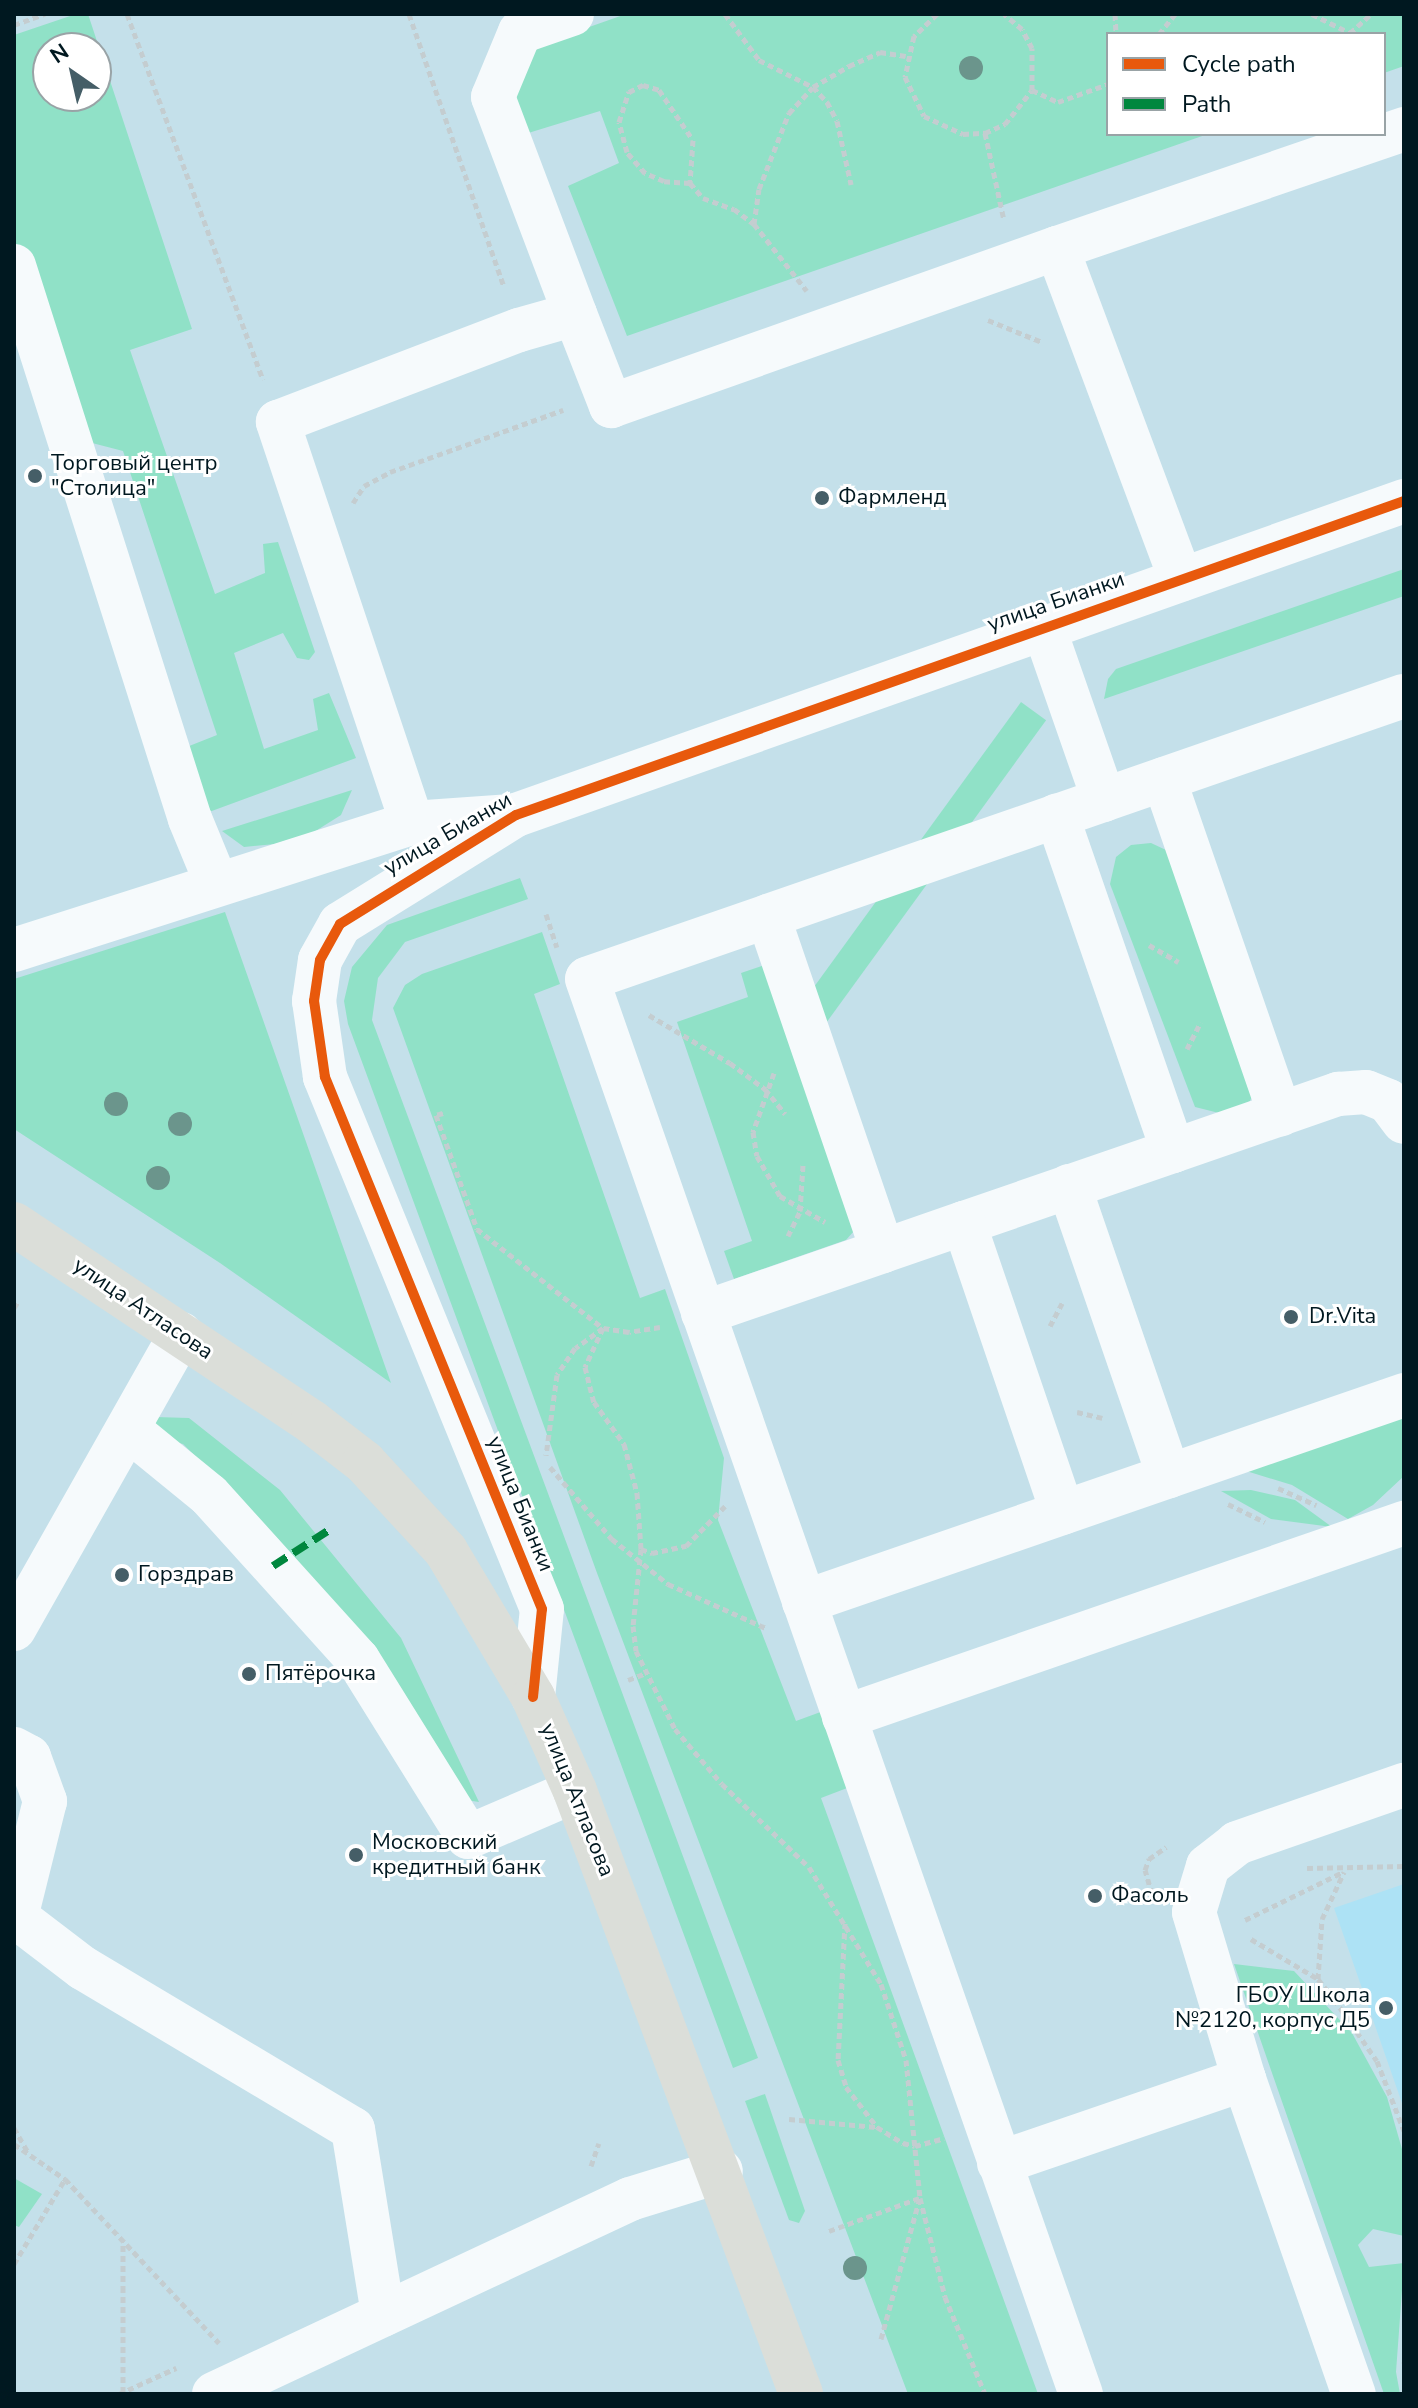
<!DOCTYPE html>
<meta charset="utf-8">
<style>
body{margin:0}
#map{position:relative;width:1418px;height:2408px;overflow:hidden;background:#c4e0ea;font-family:"Nunito Sans",sans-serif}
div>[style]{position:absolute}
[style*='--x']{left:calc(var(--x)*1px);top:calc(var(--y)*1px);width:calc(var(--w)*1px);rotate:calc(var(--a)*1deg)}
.built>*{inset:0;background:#ade2f5}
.green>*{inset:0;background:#90e1c7;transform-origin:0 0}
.path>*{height:5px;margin-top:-2.5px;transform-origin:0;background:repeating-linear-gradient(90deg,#c4cdd0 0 6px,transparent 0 10px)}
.minor>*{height:44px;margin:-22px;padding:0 22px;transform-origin:22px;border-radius:22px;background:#f6fafc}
.major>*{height:44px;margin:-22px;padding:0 22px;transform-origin:22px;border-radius:22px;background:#dbded9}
.quiet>*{height:8px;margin-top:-4px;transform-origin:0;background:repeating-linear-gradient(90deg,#00873e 0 16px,transparent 0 24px)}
.cycleway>*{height:10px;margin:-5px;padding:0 5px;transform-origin:5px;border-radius:5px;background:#e8590c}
.trees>*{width:24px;height:24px;margin:-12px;border-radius:50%;background:#6b958c}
.dots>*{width:22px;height:22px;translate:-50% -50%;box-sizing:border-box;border:4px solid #fff;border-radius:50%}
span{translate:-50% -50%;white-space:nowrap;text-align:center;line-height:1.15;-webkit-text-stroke:6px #fff;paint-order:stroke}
.poi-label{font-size:22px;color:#001820}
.left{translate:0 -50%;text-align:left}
.right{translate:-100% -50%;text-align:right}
.street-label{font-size:22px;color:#001820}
.frame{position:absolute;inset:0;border:16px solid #001820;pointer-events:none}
.legend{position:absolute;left:1106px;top:32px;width:280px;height:104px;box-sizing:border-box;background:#fff;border:2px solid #99a3a6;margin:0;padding:10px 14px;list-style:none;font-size:24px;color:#001820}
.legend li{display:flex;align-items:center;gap:16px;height:40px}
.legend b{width:40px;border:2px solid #99a3a6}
.north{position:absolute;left:32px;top:32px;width:80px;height:80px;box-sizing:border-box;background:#fff;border:2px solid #99a3a6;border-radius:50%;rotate:326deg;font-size:22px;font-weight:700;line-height:32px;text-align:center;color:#001820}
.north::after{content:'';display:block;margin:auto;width:28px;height:36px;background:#455e67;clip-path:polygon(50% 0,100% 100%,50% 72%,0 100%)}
</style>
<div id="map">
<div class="built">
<i style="clip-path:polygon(1404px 1884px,1404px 2109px,1334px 1908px)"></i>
</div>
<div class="green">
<i style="clip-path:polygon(evenodd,76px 14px,88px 14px,192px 329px,130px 350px,215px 594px,265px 573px,263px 544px,278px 542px,315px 652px,309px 660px,297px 658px,283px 633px,234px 653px,264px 749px,318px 730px,313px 699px,329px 693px,356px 758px,190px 819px,169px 754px,217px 735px,123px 451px,69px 437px,14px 266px,14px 35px,76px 14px,48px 48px,96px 48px,96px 96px,48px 96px,48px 48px)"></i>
<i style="clip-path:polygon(626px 14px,1404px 14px,1404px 66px,1384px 73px,1384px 34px,1108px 34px,1108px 134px,1208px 134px,627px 336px,568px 186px,619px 163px,600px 111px,525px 134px,507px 92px,527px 49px)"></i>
<i style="clip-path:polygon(1404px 569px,1404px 596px,1104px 699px,1108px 679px,1116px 669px)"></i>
<i style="left:1021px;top:702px;width:31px;height:510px;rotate:36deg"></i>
<i style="clip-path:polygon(352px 790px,341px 815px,314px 832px,275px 844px,244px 847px,222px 831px)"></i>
<i style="clip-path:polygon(1151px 843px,1166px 850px,1257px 1085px,1250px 1101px,1227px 1115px,1195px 1107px,1110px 884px,1116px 857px,1131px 845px)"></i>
<i style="clip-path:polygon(520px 878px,528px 899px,405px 942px,378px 978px,372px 1020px,758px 2058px,733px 2068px,348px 1024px,344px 1001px,352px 967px,387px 925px)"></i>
<i style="clip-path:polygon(225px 912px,391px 1383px,220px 1263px,14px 1129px,14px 979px)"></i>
<i style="clip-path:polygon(542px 932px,560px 984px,534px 994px,640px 1298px,665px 1289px,724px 1458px,718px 1520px,796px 1721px,826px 1710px,855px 1785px,821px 1798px,1038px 2394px,908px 2394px,597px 1573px,393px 1008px,405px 985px,422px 974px)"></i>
<i style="clip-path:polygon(765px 965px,854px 1231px,846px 1240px,734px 1279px,724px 1251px,752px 1241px,677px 1022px,748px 997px,741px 973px)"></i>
<i style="clip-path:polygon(1404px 1415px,1404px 1476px,1373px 1505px,1348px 1519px,1292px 1485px,1243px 1470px)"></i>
<i style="clip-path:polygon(155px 1417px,189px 1418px,280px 1490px,401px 1638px,479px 1802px,460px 1799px,279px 1540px,183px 1444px,144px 1435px)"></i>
<i style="clip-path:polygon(1251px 1490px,1295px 1500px,1332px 1527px,1271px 1519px,1221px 1491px)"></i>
<i style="clip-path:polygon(1234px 1964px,1294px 1971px,1352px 2033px,1387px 2097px,1404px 2156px,1404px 2236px,1373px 2229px,1358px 2245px,1369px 2267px,1404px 2263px,1396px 2372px,1400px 2394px,1384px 2394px)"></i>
<i style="clip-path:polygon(765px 2094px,805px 2211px,799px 2223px,789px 2220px,745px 2101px)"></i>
<i style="clip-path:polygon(14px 2178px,42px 2194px,19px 2227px,14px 2225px)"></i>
</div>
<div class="path">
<i style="--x:127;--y:14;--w:390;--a:69.6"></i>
<i style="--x:409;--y:14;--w:289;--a:70.8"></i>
<i style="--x:725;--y:14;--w:57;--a:53.5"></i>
<i style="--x:759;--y:60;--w:60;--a:26.6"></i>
<i style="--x:813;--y:87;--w:21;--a:47"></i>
<i style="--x:827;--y:102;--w:21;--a:62"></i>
<i style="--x:837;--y:121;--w:65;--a:77.5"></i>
<i style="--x:937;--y:14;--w:32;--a:136"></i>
<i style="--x:914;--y:36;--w:42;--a:102.4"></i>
<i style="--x:905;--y:77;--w:43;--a:64"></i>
<i style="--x:924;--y:116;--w:43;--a:24.8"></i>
<i style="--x:963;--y:134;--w:22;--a:-3"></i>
<i style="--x:985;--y:133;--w:22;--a:-24"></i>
<i style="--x:1005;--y:124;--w:43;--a:-51.5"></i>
<i style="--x:1032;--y:90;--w:42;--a:-90"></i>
<i style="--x:1032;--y:48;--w:21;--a:-118"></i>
<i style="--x:1022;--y:29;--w:23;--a:-140"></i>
<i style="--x:1115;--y:14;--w:20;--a:87"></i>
<i style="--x:1312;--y:14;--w:42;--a:26.6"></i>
<i style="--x:1350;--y:33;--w:28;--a:-42"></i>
<i style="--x:14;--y:25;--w:33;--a:-20"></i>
<i style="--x:1159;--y:34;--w:26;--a:-51"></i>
<i style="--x:643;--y:85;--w:17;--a:17"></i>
<i style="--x:659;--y:90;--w:60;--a:55.8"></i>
<i style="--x:693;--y:140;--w:43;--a:94"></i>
<i style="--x:690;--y:183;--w:26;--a:-176"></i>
<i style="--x:664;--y:181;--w:21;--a:-157"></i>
<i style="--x:645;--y:173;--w:28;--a:-131"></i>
<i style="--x:627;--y:152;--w:31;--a:-105"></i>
<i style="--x:619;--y:122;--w:32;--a:-72"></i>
<i style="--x:629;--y:92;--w:16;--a:-27"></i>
<i style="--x:1032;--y:90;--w:29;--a:25"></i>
<i style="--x:1058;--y:102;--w:53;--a:-19.8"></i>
<i style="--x:985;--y:133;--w:89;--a:77.7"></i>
<i style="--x:690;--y:183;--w:20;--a:49"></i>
<i style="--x:703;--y:198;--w:33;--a:20"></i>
<i style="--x:734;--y:209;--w:25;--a:37"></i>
<i style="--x:754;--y:224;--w:85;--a:51.7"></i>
<i style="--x:754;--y:224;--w:35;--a:-82"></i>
<i style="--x:759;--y:189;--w:82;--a:-68.5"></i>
<i style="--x:789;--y:113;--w:35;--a:-47"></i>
<i style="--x:813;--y:87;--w:42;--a:-30.3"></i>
<i style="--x:849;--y:66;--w:34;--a:-24"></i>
<i style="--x:880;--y:52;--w:26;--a:9"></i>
<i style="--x:988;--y:320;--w:58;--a:22.2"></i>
<i style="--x:353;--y:503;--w:20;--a:-57"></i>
<i style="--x:364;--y:486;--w:30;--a:-28"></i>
<i style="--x:390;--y:472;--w:184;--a:-19.7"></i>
<i style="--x:546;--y:914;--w:35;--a:72"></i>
<i style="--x:1149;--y:945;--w:34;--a:30"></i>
<i style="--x:649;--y:1015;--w:94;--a:30.7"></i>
<i style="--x:730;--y:1063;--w:44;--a:36.6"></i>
<i style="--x:765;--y:1089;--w:32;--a:51"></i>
<i style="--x:1187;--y:1049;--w:30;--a:-63"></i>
<i style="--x:774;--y:1073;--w:63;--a:109.6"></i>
<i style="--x:753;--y:1132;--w:24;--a:81"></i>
<i style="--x:757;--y:1156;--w:46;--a:60.1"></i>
<i style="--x:780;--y:1196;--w:52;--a:30"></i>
<i style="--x:443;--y:1113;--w:7;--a:164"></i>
<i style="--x:436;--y:1115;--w:121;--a:70.2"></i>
<i style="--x:477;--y:1229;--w:160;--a:38.2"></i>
<i style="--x:603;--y:1328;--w:34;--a:144"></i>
<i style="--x:575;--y:1348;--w:32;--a:124"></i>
<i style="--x:557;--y:1375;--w:81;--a:97.8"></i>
<i style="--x:788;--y:1236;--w:28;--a:-64"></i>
<i style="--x:800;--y:1211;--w:46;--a:-86.3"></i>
<i style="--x:14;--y:1308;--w:9;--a:-58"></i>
<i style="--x:1050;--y:1326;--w:26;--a:-62"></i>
<i style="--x:660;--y:1327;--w:31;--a:171"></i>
<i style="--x:629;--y:1332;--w:26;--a:-171"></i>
<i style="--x:603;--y:1328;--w:43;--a:114.8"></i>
<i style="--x:585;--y:1367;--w:36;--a:76"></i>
<i style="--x:594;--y:1402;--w:52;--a:54.5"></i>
<i style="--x:624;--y:1444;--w:51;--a:75.1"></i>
<i style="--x:637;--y:1493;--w:56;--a:85.9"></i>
<i style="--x:641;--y:1549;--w:77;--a:95.9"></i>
<i style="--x:633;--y:1626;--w:25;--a:83"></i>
<i style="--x:636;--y:1651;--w:87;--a:63.4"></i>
<i style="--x:675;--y:1729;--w:72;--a:49.5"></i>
<i style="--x:722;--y:1784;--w:120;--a:43.7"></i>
<i style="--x:809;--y:1867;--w:137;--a:58.4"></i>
<i style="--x:881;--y:1984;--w:80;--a:71.8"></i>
<i style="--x:906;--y:2060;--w:139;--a:84.2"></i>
<i style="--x:920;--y:2198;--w:102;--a:75.8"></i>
<i style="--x:945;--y:2297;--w:105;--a:67.6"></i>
<i style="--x:1077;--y:1412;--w:26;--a:13"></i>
<i style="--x:550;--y:1467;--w:95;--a:49.3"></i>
<i style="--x:612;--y:1539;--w:72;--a:38.8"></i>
<i style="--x:668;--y:1584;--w:107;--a:24.2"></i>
<i style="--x:1278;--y:1488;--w:42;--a:24.1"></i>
<i style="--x:1228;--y:1504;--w:41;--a:25.9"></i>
<i style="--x:641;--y:1549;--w:12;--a:20"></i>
<i style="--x:652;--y:1553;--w:35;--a:-12"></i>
<i style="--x:686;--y:1546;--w:56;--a:-45.7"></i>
<i style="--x:628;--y:1680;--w:17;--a:-21"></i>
<i style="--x:1307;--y:1868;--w:97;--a:-1.2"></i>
<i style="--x:1152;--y:1894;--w:25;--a:-106"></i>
<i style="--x:1145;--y:1870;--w:12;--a:-70"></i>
<i style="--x:1149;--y:1859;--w:21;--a:-35"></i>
<i style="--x:1245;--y:1920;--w:109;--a:-26.1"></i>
<i style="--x:845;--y:1923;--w:137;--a:92.9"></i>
<i style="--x:838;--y:2060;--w:28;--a:73"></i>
<i style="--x:846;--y:2087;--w:51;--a:52.2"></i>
<i style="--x:877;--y:2127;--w:31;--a:32"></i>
<i style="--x:903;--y:2143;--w:12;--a:14"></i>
<i style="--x:915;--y:2146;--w:30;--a:-15"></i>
<i style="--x:1251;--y:1939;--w:78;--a:30.8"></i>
<i style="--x:1318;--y:1979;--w:26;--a:51"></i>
<i style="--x:1334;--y:1999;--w:75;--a:55.3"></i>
<i style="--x:1377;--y:2061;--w:75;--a:68.9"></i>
<i style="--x:1318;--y:1979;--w:60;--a:-86.2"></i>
<i style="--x:1322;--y:1919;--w:52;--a:-64.9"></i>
<i style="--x:789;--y:2119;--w:87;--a:5.3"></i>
<i style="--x:14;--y:2128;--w:28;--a:60"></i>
<i style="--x:14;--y:2144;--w:62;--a:34.5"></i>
<i style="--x:65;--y:2179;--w:225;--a:46.8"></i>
<i style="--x:591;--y:2166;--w:24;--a:-71"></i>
<i style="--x:829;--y:2231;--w:96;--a:-20.1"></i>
<i style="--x:14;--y:2264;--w:99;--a:-59"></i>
<i style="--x:881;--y:2339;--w:143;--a:-74.6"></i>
<i style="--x:1404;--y:2362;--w:1;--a:90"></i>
<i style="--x:123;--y:2392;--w:149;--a:-90"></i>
<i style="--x:119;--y:2394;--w:63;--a:-24.5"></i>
</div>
<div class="minor">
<i style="--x:572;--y:14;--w:55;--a:160.9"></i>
<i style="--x:520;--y:32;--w:70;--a:112.6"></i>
<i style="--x:493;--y:97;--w:232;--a:69.3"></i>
<i style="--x:1057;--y:248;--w:367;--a:-18.9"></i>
<i style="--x:14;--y:266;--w:580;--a:72.35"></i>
<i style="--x:190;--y:819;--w:68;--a:67.6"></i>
<i style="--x:1044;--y:628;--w:182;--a:70.8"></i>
<i style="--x:1164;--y:779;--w:355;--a:70.9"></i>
<i style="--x:1057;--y:816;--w:497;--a:160.9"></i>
<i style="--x:587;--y:979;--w:1499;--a:70.76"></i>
<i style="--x:412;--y:823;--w:423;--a:-108.5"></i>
<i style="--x:278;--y:422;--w:258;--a:-20.9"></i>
<i style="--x:519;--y:330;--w:58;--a:-15.9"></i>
<i style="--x:575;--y:314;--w:99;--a:68.6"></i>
<i style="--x:611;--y:406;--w:473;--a:-19.5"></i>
<i style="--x:1057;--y:248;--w:354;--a:69.5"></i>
<i style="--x:768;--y:916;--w:354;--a:71.1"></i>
<i style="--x:883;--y:1251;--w:86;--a:-19.1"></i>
<i style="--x:964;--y:1223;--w:221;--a:-19"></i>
<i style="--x:1173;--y:1151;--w:355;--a:-109.1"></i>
<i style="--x:1057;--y:816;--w:367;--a:-19.1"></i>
<i style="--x:14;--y:950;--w:418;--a:-17.7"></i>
<i style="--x:412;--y:823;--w:101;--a:-4"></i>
<i style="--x:1173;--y:1151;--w:175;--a:-19.1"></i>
<i style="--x:1338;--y:1094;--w:28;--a:-4"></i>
<i style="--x:1366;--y:1092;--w:24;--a:22"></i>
<i style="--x:1388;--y:1101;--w:26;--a:53"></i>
<i style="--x:1069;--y:1186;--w:307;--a:71"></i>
<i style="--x:964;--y:1223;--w:306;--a:71.2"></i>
<i style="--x:703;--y:1313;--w:190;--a:-19"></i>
<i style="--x:128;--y:1429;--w:104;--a:39.2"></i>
<i style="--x:209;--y:1495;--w:222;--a:47.9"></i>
<i style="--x:358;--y:1660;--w:208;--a:58.1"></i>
<i style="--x:468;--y:1837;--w:116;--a:-23.3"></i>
<i style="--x:804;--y:1602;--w:635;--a:-19.03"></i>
<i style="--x:14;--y:1629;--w:339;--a:-60.5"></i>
<i style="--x:533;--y:1697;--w:88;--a:-84.2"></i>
<i style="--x:542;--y:1609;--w:575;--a:-112.19"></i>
<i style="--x:325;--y:1077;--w:77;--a:-98.2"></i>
<i style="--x:314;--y:1001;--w:41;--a:-81.7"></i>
<i style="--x:320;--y:960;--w:41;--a:-60.9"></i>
<i style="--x:340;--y:924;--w:207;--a:-31.8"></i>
<i style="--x:516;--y:815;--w:942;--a:-19.47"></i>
<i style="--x:844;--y:1717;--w:593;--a:-19.11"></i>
<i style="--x:14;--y:1749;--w:17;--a:28"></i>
<i style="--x:29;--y:1757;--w:47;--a:70"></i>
<i style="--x:45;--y:1801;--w:120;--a:104"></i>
<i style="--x:16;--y:1917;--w:84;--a:37.3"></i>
<i style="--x:83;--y:1968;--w:314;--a:30.8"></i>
<i style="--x:353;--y:2129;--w:188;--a:80.8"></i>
<i style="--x:1244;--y:2079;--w:334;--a:70.8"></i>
<i style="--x:999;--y:2163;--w:259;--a:-18.9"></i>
<i style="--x:1244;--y:2079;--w:174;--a:-106.7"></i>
<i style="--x:1194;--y:1912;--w:48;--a:-73.1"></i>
<i style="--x:1208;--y:1866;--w:37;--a:-38"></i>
<i style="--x:1237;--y:1843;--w:177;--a:-19.2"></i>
<i style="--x:214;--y:2394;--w:459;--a:-25.1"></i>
<i style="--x:630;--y:2199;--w:95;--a:-17.1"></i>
</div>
<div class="major">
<i style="--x:14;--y:1224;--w:358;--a:33.6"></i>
<i style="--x:312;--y:1422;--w:66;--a:37.6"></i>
<i style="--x:364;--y:1462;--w:121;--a:47.3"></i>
<i style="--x:446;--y:1551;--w:170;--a:59.2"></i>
<i style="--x:533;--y:1697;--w:103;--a:65.9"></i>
<i style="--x:575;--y:1791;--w:644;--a:69.45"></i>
</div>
<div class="quiet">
<i style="--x:273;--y:1566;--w:67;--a:-32.7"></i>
</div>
<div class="cycleway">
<i style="--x:533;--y:1697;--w:88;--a:-84.2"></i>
<i style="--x:542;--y:1609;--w:575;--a:-112.19"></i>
<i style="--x:325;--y:1077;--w:77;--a:-98.2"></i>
<i style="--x:314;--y:1001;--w:41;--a:-81.7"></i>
<i style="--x:320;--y:960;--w:41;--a:-60.9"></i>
<i style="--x:340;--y:924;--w:207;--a:-31.8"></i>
<i style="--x:516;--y:815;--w:942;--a:-19.47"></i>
</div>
<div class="trees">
<i style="left:971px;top:68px"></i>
<i style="left:116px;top:1104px"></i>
<i style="left:180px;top:1124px"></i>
<i style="left:158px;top:1178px"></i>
<i style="left:855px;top:2268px"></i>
</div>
<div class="dots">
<i style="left:35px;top:476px;background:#455e67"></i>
<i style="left:822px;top:498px;background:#455e67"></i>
<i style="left:1291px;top:1317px;background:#455e67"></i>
<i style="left:122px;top:1575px;background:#455e67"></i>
<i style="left:249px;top:1674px;background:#455e67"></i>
<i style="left:356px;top:1855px;background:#455e67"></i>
<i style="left:1095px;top:1896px;background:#455e67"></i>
<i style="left:1386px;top:2008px;background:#455e67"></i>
</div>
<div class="poi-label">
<span class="left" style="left:51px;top:476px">Торговый центр<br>"Столица"</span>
<span class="left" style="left:838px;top:498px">Фармленд</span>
<span class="left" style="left:1309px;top:1317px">Dr.Vita</span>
<span class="left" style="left:138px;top:1575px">Горздрав</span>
<span class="left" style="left:265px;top:1674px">Пятёрочка</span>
<span class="left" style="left:372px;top:1855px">Московский<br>кредитный банк</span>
<span class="left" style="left:1111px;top:1896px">Фасоль</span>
<span class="right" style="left:1370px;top:2008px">ГБОУ Школа<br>№2120, корпус Д5</span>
</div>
<div class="street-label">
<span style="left:1056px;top:602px;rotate:-19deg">улица Бианки</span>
<span style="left:448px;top:834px;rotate:-30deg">улица Бианки</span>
<span style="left:143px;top:1309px;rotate:34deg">улица Атласова</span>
<span style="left:520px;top:1504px;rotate:68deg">улица Бианки</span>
<span style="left:577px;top:1800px;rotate:68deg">улица Атласова</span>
</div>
<div class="frame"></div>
<ul class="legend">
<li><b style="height:10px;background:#e8590c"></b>Cycle path</li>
<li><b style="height:10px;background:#00873e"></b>Path</li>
</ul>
<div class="north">N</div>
</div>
